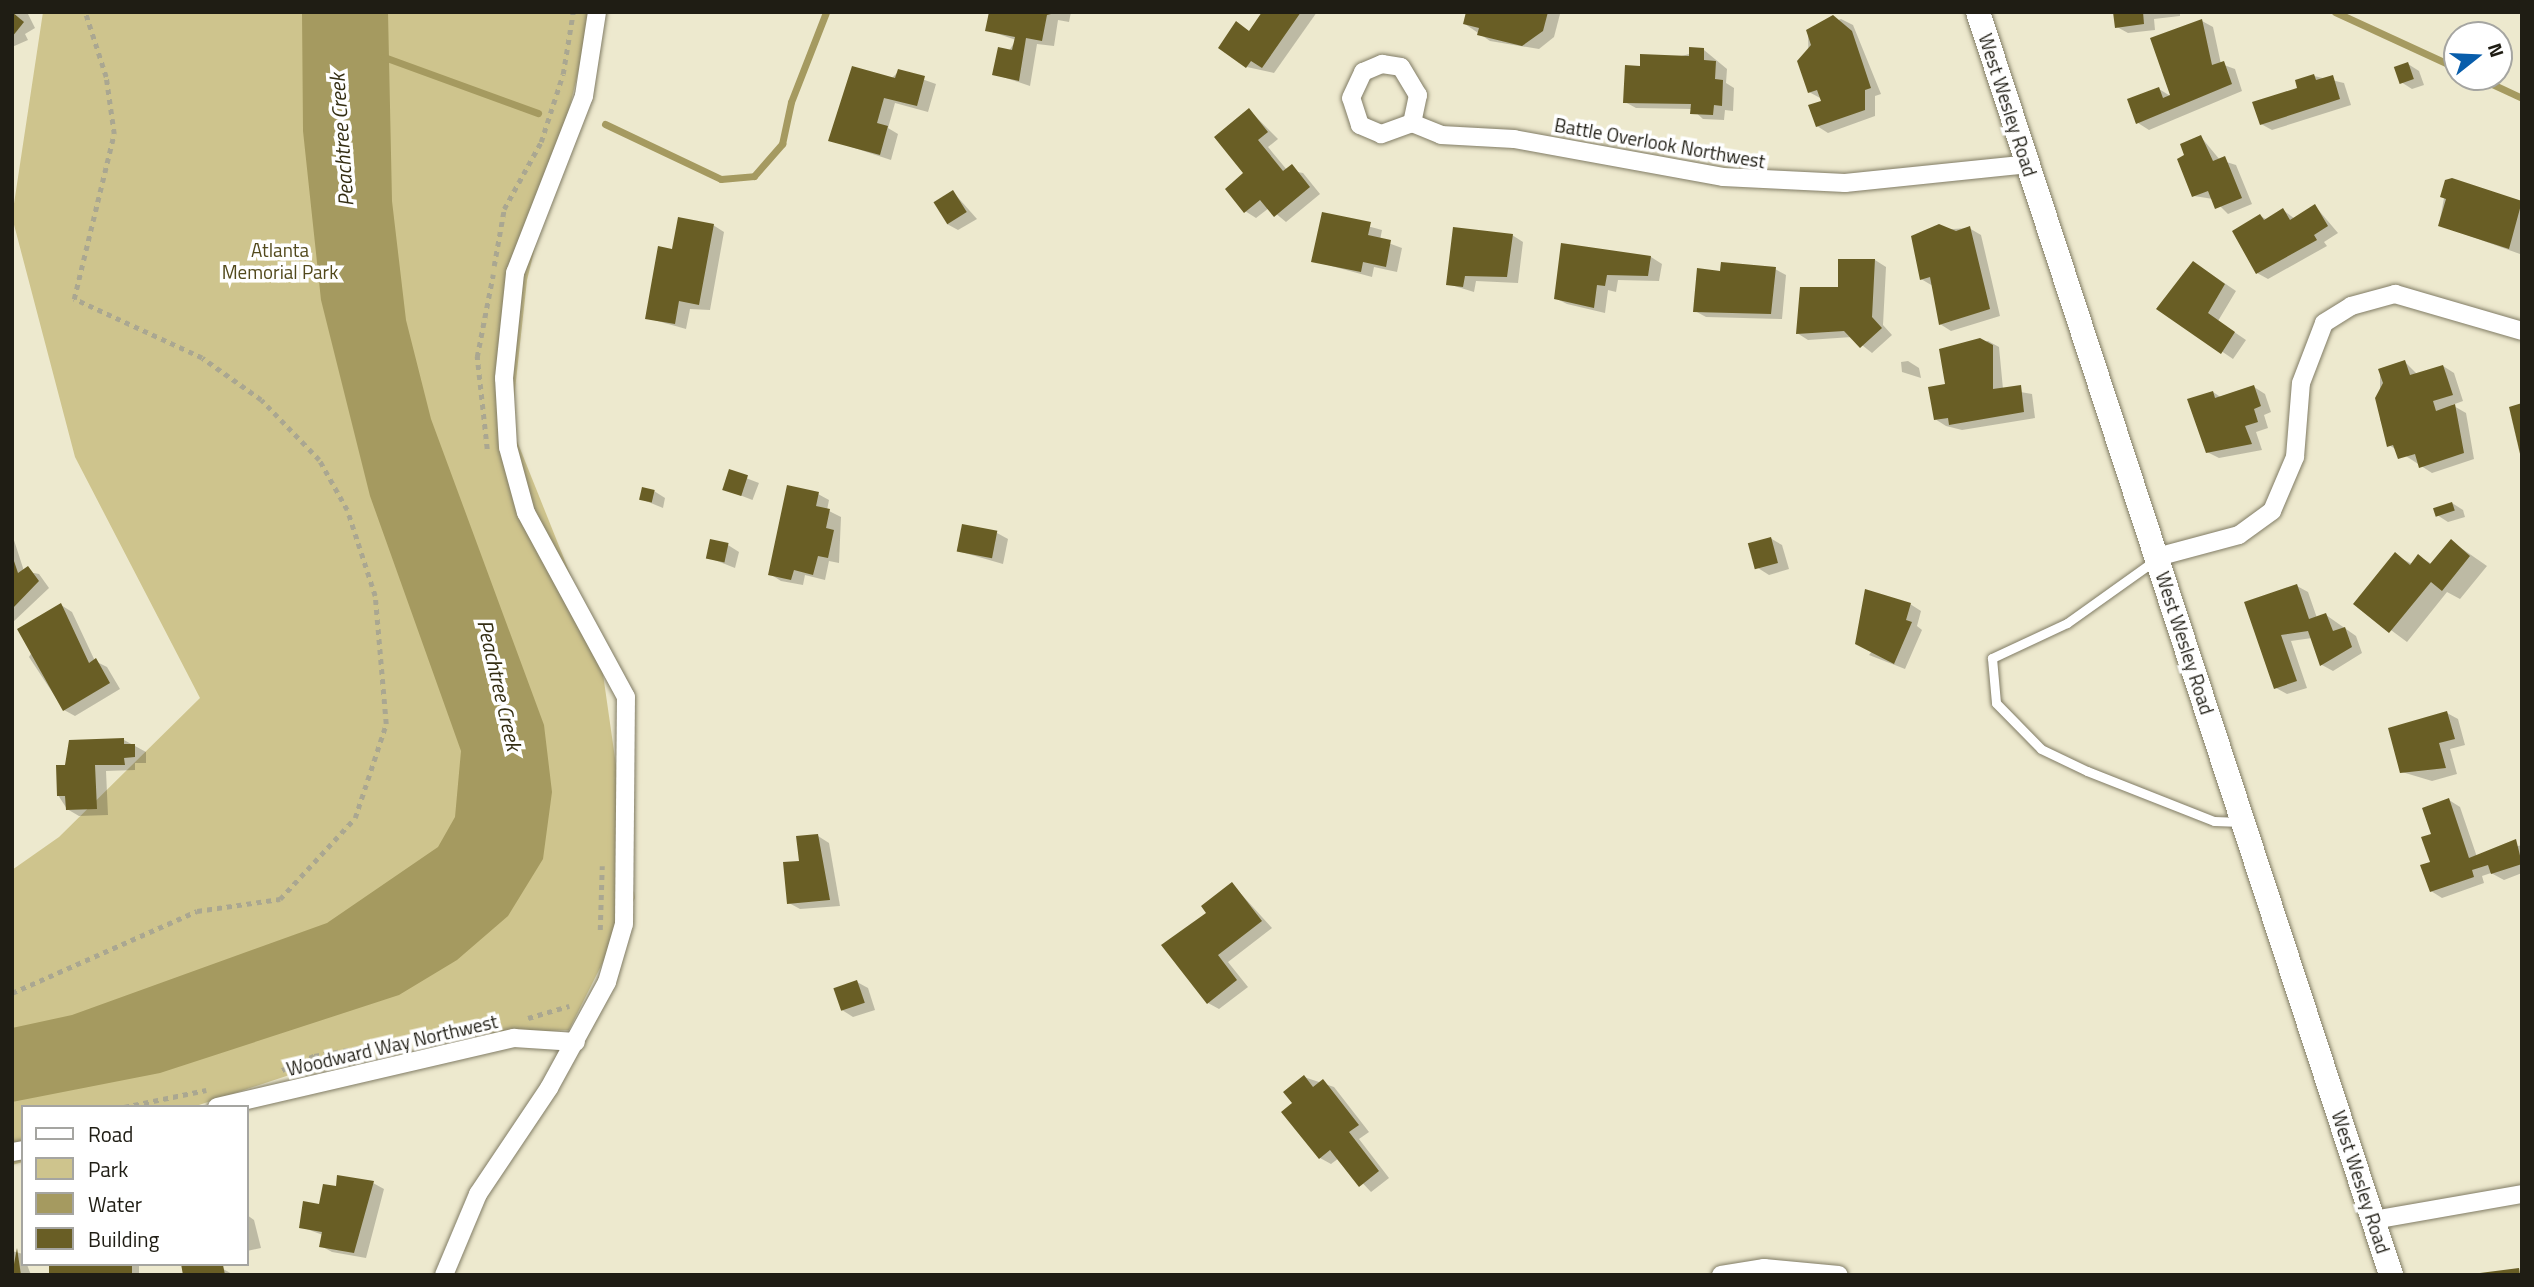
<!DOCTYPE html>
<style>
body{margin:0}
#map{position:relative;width:2534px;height:1287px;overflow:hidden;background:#ede9ce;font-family:"Titillium Web",sans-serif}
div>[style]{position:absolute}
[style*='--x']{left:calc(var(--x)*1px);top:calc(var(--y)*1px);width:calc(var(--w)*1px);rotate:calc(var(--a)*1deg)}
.green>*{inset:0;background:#cec48d}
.water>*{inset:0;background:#a59a60}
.shadow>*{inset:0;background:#0003;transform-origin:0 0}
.stream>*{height:7px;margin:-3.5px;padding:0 3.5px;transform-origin:3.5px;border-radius:3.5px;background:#a59a60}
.building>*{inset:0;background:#695e25;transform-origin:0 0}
.path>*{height:4.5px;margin-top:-2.25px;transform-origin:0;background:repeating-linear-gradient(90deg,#aaa791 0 5px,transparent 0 10px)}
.roads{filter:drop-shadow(0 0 2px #817c65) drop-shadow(0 0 2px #817c65)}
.lane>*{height:9px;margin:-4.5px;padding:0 4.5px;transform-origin:4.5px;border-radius:4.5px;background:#fff}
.street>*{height:18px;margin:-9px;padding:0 9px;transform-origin:9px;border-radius:9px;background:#fff}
.secondary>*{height:24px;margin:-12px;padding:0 12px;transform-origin:12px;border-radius:12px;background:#fff}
span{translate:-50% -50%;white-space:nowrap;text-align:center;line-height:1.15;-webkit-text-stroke:7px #fff;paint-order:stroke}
.street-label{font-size:19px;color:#1f1d14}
.park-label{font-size:19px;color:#52491c}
.water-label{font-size:21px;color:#332d12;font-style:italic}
.frame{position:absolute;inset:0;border:14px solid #1f1d14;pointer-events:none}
.legend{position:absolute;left:21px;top:1105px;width:228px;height:161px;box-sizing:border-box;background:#fff;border:2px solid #a5a5a1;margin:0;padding:9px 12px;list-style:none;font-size:21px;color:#1f1d14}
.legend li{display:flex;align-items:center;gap:14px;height:35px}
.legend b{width:35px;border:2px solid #a5a5a1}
.north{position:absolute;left:2443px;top:21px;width:70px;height:70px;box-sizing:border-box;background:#fff;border:2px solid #a5a5a1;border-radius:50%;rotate:72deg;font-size:19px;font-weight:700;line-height:28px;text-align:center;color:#1f1d14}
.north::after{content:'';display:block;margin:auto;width:24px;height:32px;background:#085dab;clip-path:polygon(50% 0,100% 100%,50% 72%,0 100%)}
</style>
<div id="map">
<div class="green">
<i style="clip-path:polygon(43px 12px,593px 12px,527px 280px,511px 426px,599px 646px,635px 898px,569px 1030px,401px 1038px,193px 1107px,23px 1107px,23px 1162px,12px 1165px,12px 870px,59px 837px,200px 698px,75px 457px,12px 217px)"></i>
</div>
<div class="water">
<i style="clip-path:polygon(302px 12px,388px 12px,392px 201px,406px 320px,431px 419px,544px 725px,552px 792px,543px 859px,508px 916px,457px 960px,399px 995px,160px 1073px,12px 1102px,12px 1028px,72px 1015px,327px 923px,438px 847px,455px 817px,461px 751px,370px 496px,321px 300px,303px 131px)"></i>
</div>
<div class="shadow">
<i style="clip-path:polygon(12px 12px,27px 12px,35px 28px,25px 34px,28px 40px,12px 47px)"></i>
<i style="clip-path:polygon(999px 12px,1071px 12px,1069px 22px,1058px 20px,1054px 46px,1037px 44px,1030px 86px,994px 74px,1016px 40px,987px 30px)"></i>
<i style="clip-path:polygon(1264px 12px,1317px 12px,1274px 73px,1247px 67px,1250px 32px)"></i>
<i style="clip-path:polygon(1468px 12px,1556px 12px,1560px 14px,1554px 37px,1539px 49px,1490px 41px,1465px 24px)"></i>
<i style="clip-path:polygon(2115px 12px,2180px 12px,2180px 16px,2154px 19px,2155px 30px,2128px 33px,2117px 27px)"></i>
<i style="clip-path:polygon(1841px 19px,1853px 25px,1881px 94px,1875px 96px,1875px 116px,1828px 133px,1817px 126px,1822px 99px,1809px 92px,1808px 31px)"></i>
<i style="clip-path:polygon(2202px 21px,2213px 27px,2221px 64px,2235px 69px,2242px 91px,2149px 130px,2138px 123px,2159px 89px,2172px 97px)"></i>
<i style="clip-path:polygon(1704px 50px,1727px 69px,1726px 83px,1734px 88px,1733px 111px,1725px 110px,1724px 120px,1703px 119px,1692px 109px,1636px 108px,1625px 102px,1641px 67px)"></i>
<i style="clip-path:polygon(2408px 64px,2419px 71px,2424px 85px,2412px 89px,2401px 82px)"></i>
<i style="clip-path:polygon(899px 71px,936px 84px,928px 112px,895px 103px,888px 128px,898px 134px,891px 160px,830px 140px)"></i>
<i style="clip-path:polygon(2314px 76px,2344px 83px,2351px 105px,2272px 130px,2261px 124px)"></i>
<i style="clip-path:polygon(1249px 110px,1278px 139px,1268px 147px,1287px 170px,1303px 173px,1320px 194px,1286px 222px,1269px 208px,1256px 218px,1245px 211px)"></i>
<i style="clip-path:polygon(2201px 137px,2220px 160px,2236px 165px,2252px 204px,2228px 214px,2213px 199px,2194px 196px,2186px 156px)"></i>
<i style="clip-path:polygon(2447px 182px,2522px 203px,2520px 254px,2439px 225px)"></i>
<i style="clip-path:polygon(953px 192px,977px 219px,958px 230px,947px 224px)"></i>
<i style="clip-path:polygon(2315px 206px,2338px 233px,2324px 242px,2327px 246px,2268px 279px,2257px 273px,2260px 216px,2268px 220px,2283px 210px,2295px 219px)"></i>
<i style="clip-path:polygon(1323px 214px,1382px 230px,1380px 240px,1402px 248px,1397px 272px,1374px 267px,1372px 277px,1313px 261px)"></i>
<i style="clip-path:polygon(713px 225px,724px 232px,710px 310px,690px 309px,686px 329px,647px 318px,674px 251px)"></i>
<i style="clip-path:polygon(1969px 228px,1981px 235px,2000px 316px,1951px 331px,1940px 324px,1933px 286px,1921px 279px,1922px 231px)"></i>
<i style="clip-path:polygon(1512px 235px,1523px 242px,1518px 283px,1476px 281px,1474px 292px,1448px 284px)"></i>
<i style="clip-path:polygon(1562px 245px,1651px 257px,1662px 264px,1659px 281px,1618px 280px,1616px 292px,1608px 290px,1605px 313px,1567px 304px,1555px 298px)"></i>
<i style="clip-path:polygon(1875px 260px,1886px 267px,1883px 325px,1892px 335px,1872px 353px,1852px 337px,1808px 340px,1797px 333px)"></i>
<i style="clip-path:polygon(1775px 269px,1786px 275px,1782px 319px,1706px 317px,1695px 311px,1722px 273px)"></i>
<i style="clip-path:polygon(2205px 270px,2236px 291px,2218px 321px,2246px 340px,2233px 359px,2158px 308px)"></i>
<i style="clip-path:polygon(1988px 341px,1999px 347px,2003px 389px,2032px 394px,2035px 418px,1962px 430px,1946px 426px,1935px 419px,1947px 385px,1941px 351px)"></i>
<i style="clip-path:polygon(1908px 361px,1919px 368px,1921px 378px,1902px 372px,1901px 362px)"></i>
<i style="clip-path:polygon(2405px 362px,2418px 375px,2443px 366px,2454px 373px,2463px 401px,2452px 405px,2466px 413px,2474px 459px,2432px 473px,2389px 445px,2380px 419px,2380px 371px)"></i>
<i style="clip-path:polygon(2254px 387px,2265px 394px,2271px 412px,2264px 415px,2268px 428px,2256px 432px,2262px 450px,2219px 458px,2207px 452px,2213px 392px,2222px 398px)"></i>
<i style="left:730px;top:472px;width:31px;height:18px;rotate:21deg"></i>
<i style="clip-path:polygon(654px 491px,665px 498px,663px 508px,641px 499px)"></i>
<i style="clip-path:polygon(818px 494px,829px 500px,827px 510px,841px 517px,839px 563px,829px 561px,825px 580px,805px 575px,803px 585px,781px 581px,770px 574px)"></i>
<i style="clip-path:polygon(2452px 503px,2463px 510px,2465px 517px,2448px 522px,2437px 515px)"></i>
<i style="clip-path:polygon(997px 533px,1008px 539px,1003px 564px,958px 551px)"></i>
<i style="clip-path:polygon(12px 534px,24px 571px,39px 574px,49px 588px,12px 623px)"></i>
<i style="clip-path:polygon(1770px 538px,1782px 545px,1789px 569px,1769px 575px,1758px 568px)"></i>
<i style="clip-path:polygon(2451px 541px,2487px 566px,2460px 599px,2447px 592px,2407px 642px,2356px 604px,2395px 555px,2412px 564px,2418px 556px,2432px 564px)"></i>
<i style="clip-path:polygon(728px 545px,739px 552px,735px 568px,707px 557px)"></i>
<i style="clip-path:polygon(2297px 586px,2308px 592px,2317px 618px,2326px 615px,2356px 636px,2362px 653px,2333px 671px,2322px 665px,2312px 638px,2291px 641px,2307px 688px,2287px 694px,2276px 688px,2246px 603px)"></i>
<i style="clip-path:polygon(1910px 604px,1921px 611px,1917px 626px,1922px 630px,1905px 669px,1869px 655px)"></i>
<i style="clip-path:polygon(61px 605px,72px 612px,95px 661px,107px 667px,120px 689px,75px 716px,64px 710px,29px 657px)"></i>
<i style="clip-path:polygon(2447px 713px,2458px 719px,2465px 745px,2450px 749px,2457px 774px,2432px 781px,2402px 772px)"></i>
<i style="clip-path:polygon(124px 740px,146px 752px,146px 763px,135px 763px,135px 770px,106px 771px,108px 815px,79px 816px,67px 809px,58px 795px,66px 767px)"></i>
<i style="clip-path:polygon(2449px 800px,2460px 807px,2477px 857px,2522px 845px,2522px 873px,2504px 880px,2491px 873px,2482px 876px,2484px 883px,2442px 898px,2431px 891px,2433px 835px)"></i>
<i style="clip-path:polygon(818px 836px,829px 843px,840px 906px,800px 909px,789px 903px,801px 862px)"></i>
<i style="clip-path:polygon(1232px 884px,1272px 928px,1228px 962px,1248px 987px,1219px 1009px,1208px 1003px,1209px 913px)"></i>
<i style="clip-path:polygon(857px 982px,868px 988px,875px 1010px,853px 1017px,842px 1010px)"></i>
<i style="clip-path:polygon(1304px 1077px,1334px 1087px,1369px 1132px,1359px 1139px,1389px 1178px,1371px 1192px,1339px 1158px,1331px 1164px,1320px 1158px,1294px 1103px)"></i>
<i style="clip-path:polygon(373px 1183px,384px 1189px,366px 1258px,332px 1252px,321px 1246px,323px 1235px,301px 1227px,337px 1188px)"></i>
<i style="clip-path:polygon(247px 1215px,254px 1220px,261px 1248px,247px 1251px)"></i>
<i style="clip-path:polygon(12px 1251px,23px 1254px,31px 1275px,12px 1275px)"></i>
<i style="left:51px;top:1264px;width:88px;height:11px"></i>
<i style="clip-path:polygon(183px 1264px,214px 1264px,234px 1275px,185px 1275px)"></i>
</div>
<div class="stream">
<i style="--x:2335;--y:12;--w:134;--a:24.7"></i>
<i style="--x:384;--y:57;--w:164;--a:20"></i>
<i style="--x:2477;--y:77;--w:50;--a:25"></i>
<i style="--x:605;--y:124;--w:128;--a:25.4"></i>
<i style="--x:721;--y:179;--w:33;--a:-5"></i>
<i style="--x:754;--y:176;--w:43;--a:-48.8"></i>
<i style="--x:782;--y:144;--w:43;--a:-77.9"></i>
<i style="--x:791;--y:102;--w:97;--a:-68.7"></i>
</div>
<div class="building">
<i style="clip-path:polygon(12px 12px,24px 22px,12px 37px)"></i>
<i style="clip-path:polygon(989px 12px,1059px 12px,1047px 15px,1042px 41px,1026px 38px,1019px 81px,992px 75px,998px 47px,1012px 50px,1015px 37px,985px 31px)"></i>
<i style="clip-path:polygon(1262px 12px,1301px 12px,1262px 68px,1251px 61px,1246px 68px,1218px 48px,1236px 21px,1249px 31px)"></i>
<i style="clip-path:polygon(1466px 12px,1548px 12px,1543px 31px,1522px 46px,1477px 35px,1479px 28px,1463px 24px)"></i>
<i style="clip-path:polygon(2113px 12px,2143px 12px,2144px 24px,2115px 28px)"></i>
<i style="clip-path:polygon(1833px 15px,1852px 31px,1871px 88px,1865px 90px,1865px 110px,1816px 127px,1808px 105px,1821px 101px,1817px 90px,1808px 93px,1797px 61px,1811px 45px,1806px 30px)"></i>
<i style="clip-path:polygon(2202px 19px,2212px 65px,2224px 61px,2232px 84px,2136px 124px,2127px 99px,2159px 87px,2163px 98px,2170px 95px,2150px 38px)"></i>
<i style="clip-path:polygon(1689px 47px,1704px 48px,1704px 60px,1716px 61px,1715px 79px,1723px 80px,1722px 106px,1714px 105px,1713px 115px,1690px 114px,1691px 104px,1623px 103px,1625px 65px,1640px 66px,1640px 54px,1689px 56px)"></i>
<i style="left:2408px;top:62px;width:18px;height:15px;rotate:71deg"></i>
<i style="clip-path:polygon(852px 66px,895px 78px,898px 69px,925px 76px,917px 106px,884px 98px,877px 123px,888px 126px,880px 155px,828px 141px)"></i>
<i style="clip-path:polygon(2314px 74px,2316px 80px,2333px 75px,2340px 99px,2260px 125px,2252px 102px,2297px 88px,2295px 80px)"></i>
<i style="clip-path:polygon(1249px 108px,1268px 132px,1258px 140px,1283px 171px,1292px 164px,1310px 187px,1274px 217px,1260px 200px,1244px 213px,1225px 189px,1243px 173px,1214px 137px)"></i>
<i style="clip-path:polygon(2201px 135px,2213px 161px,2225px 156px,2242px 198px,2215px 209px,2208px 191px,2192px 197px,2177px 159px,2184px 155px,2180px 144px)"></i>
<i style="clip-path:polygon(2452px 178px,2522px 201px,2509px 249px,2438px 226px,2446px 199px,2440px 197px,2445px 180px)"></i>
<i style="left:953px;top:190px;width:26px;height:23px;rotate:58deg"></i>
<i style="clip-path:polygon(2315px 204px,2328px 226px,2314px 235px,2317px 240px,2256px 274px,2232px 231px,2260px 214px,2264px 220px,2283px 208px,2290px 220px)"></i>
<i style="clip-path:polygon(1322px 212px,1371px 222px,1368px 235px,1391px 240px,1386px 267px,1363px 262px,1361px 272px,1311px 262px)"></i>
<i style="clip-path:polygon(678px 217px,714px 224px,699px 305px,679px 301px,675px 324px,645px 319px,658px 246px,672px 249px)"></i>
<i style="clip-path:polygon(1939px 224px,1956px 231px,1970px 226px,1990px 309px,1939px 325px,1930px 277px,1920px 280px,1911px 236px)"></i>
<i style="clip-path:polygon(1453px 227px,1513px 234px,1507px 277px,1465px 276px,1463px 287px,1446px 285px)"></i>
<i style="clip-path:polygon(1561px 243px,1651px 256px,1648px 276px,1607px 275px,1605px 286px,1597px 285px,1594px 308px,1554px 299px)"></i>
<i style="clip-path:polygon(1838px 259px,1875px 259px,1872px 317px,1882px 328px,1860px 348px,1844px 331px,1796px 334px,1800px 287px,1838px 287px)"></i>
<i style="clip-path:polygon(2193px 261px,2225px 284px,2208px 313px,2235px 332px,2221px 354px,2156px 309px)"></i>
<i style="clip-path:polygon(1721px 262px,1776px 267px,1771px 314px,1693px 312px,1697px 268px,1720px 271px)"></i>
<i style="clip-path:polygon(1980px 338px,1993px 345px,1993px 389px,2021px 385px,2024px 412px,1949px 425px,1948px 418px,1934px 420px,1928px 387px,1945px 384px,1939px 349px)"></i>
<i style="clip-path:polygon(2405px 360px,2410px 375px,2443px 365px,2453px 395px,2433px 401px,2436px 411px,2455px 404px,2464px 453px,2419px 468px,2415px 454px,2398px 459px,2393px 445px,2387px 447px,2375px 398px,2383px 383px,2378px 369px)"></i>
<i style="clip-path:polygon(2254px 385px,2261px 406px,2254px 409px,2258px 422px,2245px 426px,2252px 444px,2206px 453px,2187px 399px,2213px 391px,2215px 398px)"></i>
<i style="clip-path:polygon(2522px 403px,2522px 458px,2521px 458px,2509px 407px)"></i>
<i style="left:729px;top:469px;width:20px;height:22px;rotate:18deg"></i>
<i style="clip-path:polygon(787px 485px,819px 492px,816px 506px,830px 509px,826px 528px,834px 530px,828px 558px,818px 556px,813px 575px,794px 570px,791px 580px,768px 575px)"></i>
<i style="left:642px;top:487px;width:13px;height:13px;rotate:13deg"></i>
<i style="left:2452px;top:502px;width:9px;height:20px;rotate:72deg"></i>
<i style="left:962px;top:524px;width:36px;height:28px;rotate:11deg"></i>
<i style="left:1771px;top:537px;width:27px;height:24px;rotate:75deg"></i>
<i style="left:710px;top:539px;width:19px;height:20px;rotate:12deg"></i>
<i style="clip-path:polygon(2451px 539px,2470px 556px,2442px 591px,2431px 582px,2389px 633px,2353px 604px,2395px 552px,2410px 565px,2418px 554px,2430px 564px)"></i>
<i style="clip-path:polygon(12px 555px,18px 573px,28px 566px,39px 581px,12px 609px)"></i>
<i style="clip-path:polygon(2297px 584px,2309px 619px,2326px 613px,2333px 631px,2345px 627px,2352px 647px,2320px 666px,2308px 631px,2281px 635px,2297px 681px,2274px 689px,2244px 602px)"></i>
<i style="clip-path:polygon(1865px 589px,1911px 603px,1906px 620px,1912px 622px,1894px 664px,1855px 644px)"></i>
<i style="clip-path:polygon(61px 603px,89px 663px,96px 658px,110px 683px,63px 711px,17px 629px)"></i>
<i style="clip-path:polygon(2447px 711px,2455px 739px,2439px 743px,2446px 768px,2400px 773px,2388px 728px)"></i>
<i style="clip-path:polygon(124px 738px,124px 744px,135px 744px,135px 757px,124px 758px,125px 765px,95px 765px,97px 809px,66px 810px,65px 796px,57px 796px,56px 765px,65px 765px,69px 740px)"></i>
<i style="clip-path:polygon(2449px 798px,2469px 858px,2516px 839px,2522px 864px,2491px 874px,2488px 865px,2472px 870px,2474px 877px,2430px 892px,2420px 865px,2430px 862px,2421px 837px,2431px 834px,2422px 808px)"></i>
<i style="clip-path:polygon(818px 834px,830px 900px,787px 904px,783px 862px,799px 861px,796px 836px)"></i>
<i style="clip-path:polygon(1232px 882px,1262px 921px,1218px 955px,1237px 980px,1207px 1004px,1161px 945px,1206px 913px,1201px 906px)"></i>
<i style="left:857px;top:980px;width:24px;height:25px;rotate:71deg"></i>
<i style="clip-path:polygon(1304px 1075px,1313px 1087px,1323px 1079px,1359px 1125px,1349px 1132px,1379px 1171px,1359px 1187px,1330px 1150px,1319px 1159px,1281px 1112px,1292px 1103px,1283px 1092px)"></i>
<i style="clip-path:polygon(337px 1175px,374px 1181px,354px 1253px,319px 1247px,322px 1232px,299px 1228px,303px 1201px,319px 1204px,323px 1184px,336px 1186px)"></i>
<i style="clip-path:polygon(17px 1248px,21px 1275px,12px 1275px)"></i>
<i style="left:49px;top:1264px;width:83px;height:11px"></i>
<i style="clip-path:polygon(181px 1264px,223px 1265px,225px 1275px,183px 1275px)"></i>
<i style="clip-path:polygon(2519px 1268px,2520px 1275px,2480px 1275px,2480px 1273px)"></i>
</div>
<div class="path">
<i style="--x:494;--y:266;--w:58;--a:-80"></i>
<i style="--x:504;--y:209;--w:77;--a:-61.1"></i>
<i style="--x:541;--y:142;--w:71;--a:-72.1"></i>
<i style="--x:563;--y:74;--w:63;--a:-80.8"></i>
<i style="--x:487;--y:449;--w:93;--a:-96.2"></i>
<i style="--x:477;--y:357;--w:84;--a:-79"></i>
<i style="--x:600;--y:930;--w:64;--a:-88.2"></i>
<i style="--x:12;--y:993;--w:202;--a:-23.9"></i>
<i style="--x:197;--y:911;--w:84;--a:-8.2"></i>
<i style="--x:280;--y:899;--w:110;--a:-47.2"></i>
<i style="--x:355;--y:818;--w:99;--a:-71.7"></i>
<i style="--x:386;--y:724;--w:128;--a:-94.9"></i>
<i style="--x:375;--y:596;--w:90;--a:-108"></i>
<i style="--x:347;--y:510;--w:57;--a:-119.2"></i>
<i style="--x:319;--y:460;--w:83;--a:-134"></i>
<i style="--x:261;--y:400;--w:72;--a:-144.6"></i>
<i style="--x:202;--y:358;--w:141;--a:-155.3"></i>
<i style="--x:74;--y:299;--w:170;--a:-76.4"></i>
<i style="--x:114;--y:134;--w:58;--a:-98"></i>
<i style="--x:106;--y:77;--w:68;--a:-107.9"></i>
<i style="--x:528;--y:1018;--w:43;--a:-16.3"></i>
<i style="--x:282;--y:1070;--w:35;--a:-24"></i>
<i style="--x:314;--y:1056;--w:104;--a:-10"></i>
<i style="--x:124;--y:1107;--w:84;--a:-11.7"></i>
</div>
<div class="roads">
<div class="lane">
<i style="--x:2154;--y:561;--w:107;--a:144.5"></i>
<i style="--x:2067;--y:623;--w:83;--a:155"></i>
<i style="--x:1992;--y:658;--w:45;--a:84.9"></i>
<i style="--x:1996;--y:703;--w:64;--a:45.6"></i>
<i style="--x:2041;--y:749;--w:51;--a:25.6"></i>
<i style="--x:2087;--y:771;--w:136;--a:21.5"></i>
<i style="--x:2214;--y:821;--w:27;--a:2"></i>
</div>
<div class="street">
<i style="--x:1412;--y:123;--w:33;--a:160"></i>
<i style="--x:1381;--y:134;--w:23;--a:-157"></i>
<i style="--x:1360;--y:125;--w:28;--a:-108"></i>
<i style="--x:1351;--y:98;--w:29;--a:-65"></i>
<i style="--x:1363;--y:72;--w:21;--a:-23"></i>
<i style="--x:1382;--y:64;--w:19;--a:9"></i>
<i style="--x:1401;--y:67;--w:33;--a:59"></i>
<i style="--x:1418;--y:95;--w:29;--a:102"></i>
<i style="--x:1412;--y:123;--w:31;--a:22"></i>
<i style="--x:1441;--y:135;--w:73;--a:3.1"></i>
<i style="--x:1514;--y:139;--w:212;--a:10.3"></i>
<i style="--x:1723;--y:177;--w:122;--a:2.8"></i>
<i style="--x:1845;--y:183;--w:184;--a:-5.9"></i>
<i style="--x:2157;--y:557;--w:85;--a:-15"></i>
<i style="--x:2239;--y:535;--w:41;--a:-36"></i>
<i style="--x:2272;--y:511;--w:59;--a:-66.9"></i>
<i style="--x:2295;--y:457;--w:74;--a:-85.4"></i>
<i style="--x:2301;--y:383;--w:64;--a:-69"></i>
<i style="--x:2324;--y:323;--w:32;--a:-32"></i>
<i style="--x:2351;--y:306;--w:46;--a:-15.3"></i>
<i style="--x:2395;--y:294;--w:132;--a:16.2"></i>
<i style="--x:217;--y:1107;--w:305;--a:-13.1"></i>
<i style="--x:514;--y:1038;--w:62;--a:3.7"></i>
<i style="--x:12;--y:1152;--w:11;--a:-10"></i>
<i style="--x:2373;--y:1220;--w:151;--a:-9.9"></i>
<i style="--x:444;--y:1275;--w:88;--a:-67.2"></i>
<i style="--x:478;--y:1194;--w:128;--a:-56.2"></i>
<i style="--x:549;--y:1088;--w:121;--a:-61.3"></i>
<i style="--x:607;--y:982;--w:60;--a:-73.7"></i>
<i style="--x:624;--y:924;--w:227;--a:-89.5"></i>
<i style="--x:626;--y:697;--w:209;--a:-118.5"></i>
<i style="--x:526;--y:513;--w:68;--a:-105.3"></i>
<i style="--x:508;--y:447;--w:69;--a:-93.3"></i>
<i style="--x:504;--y:378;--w:106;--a:-84"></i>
<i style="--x:515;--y:273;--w:190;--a:-68.7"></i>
<i style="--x:584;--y:96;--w:85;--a:-81.2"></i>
<i style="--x:1721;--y:1275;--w:44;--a:-9.2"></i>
<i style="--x:1764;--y:1268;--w:75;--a:5.3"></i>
</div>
<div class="secondary">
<i style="--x:1978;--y:12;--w:1329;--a:71.89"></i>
</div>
</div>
<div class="street-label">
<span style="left:2008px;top:105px;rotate:72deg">West Wesley Road</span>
<span style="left:1660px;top:143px;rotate:10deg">Battle Overlook Northwest</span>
<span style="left:2185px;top:643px;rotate:72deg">West Wesley Road</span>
<span style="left:392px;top:1045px;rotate:-13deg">Woodward Way Northwest</span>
<span style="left:2361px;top:1182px;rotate:72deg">West Wesley Road</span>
</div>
<div class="park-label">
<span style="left:280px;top:261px">Atlanta<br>Memorial Park</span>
</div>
<div class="water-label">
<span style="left:341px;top:140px;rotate:-94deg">Peachtree Creek</span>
<span style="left:500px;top:685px;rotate:77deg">Peachtree Creek</span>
</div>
<div class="frame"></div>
<ul class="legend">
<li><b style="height:9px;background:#fff"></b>Road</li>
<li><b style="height:19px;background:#cec48d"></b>Park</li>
<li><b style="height:19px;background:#a59a60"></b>Water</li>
<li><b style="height:19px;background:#695e25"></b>Building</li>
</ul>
<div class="north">N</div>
</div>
